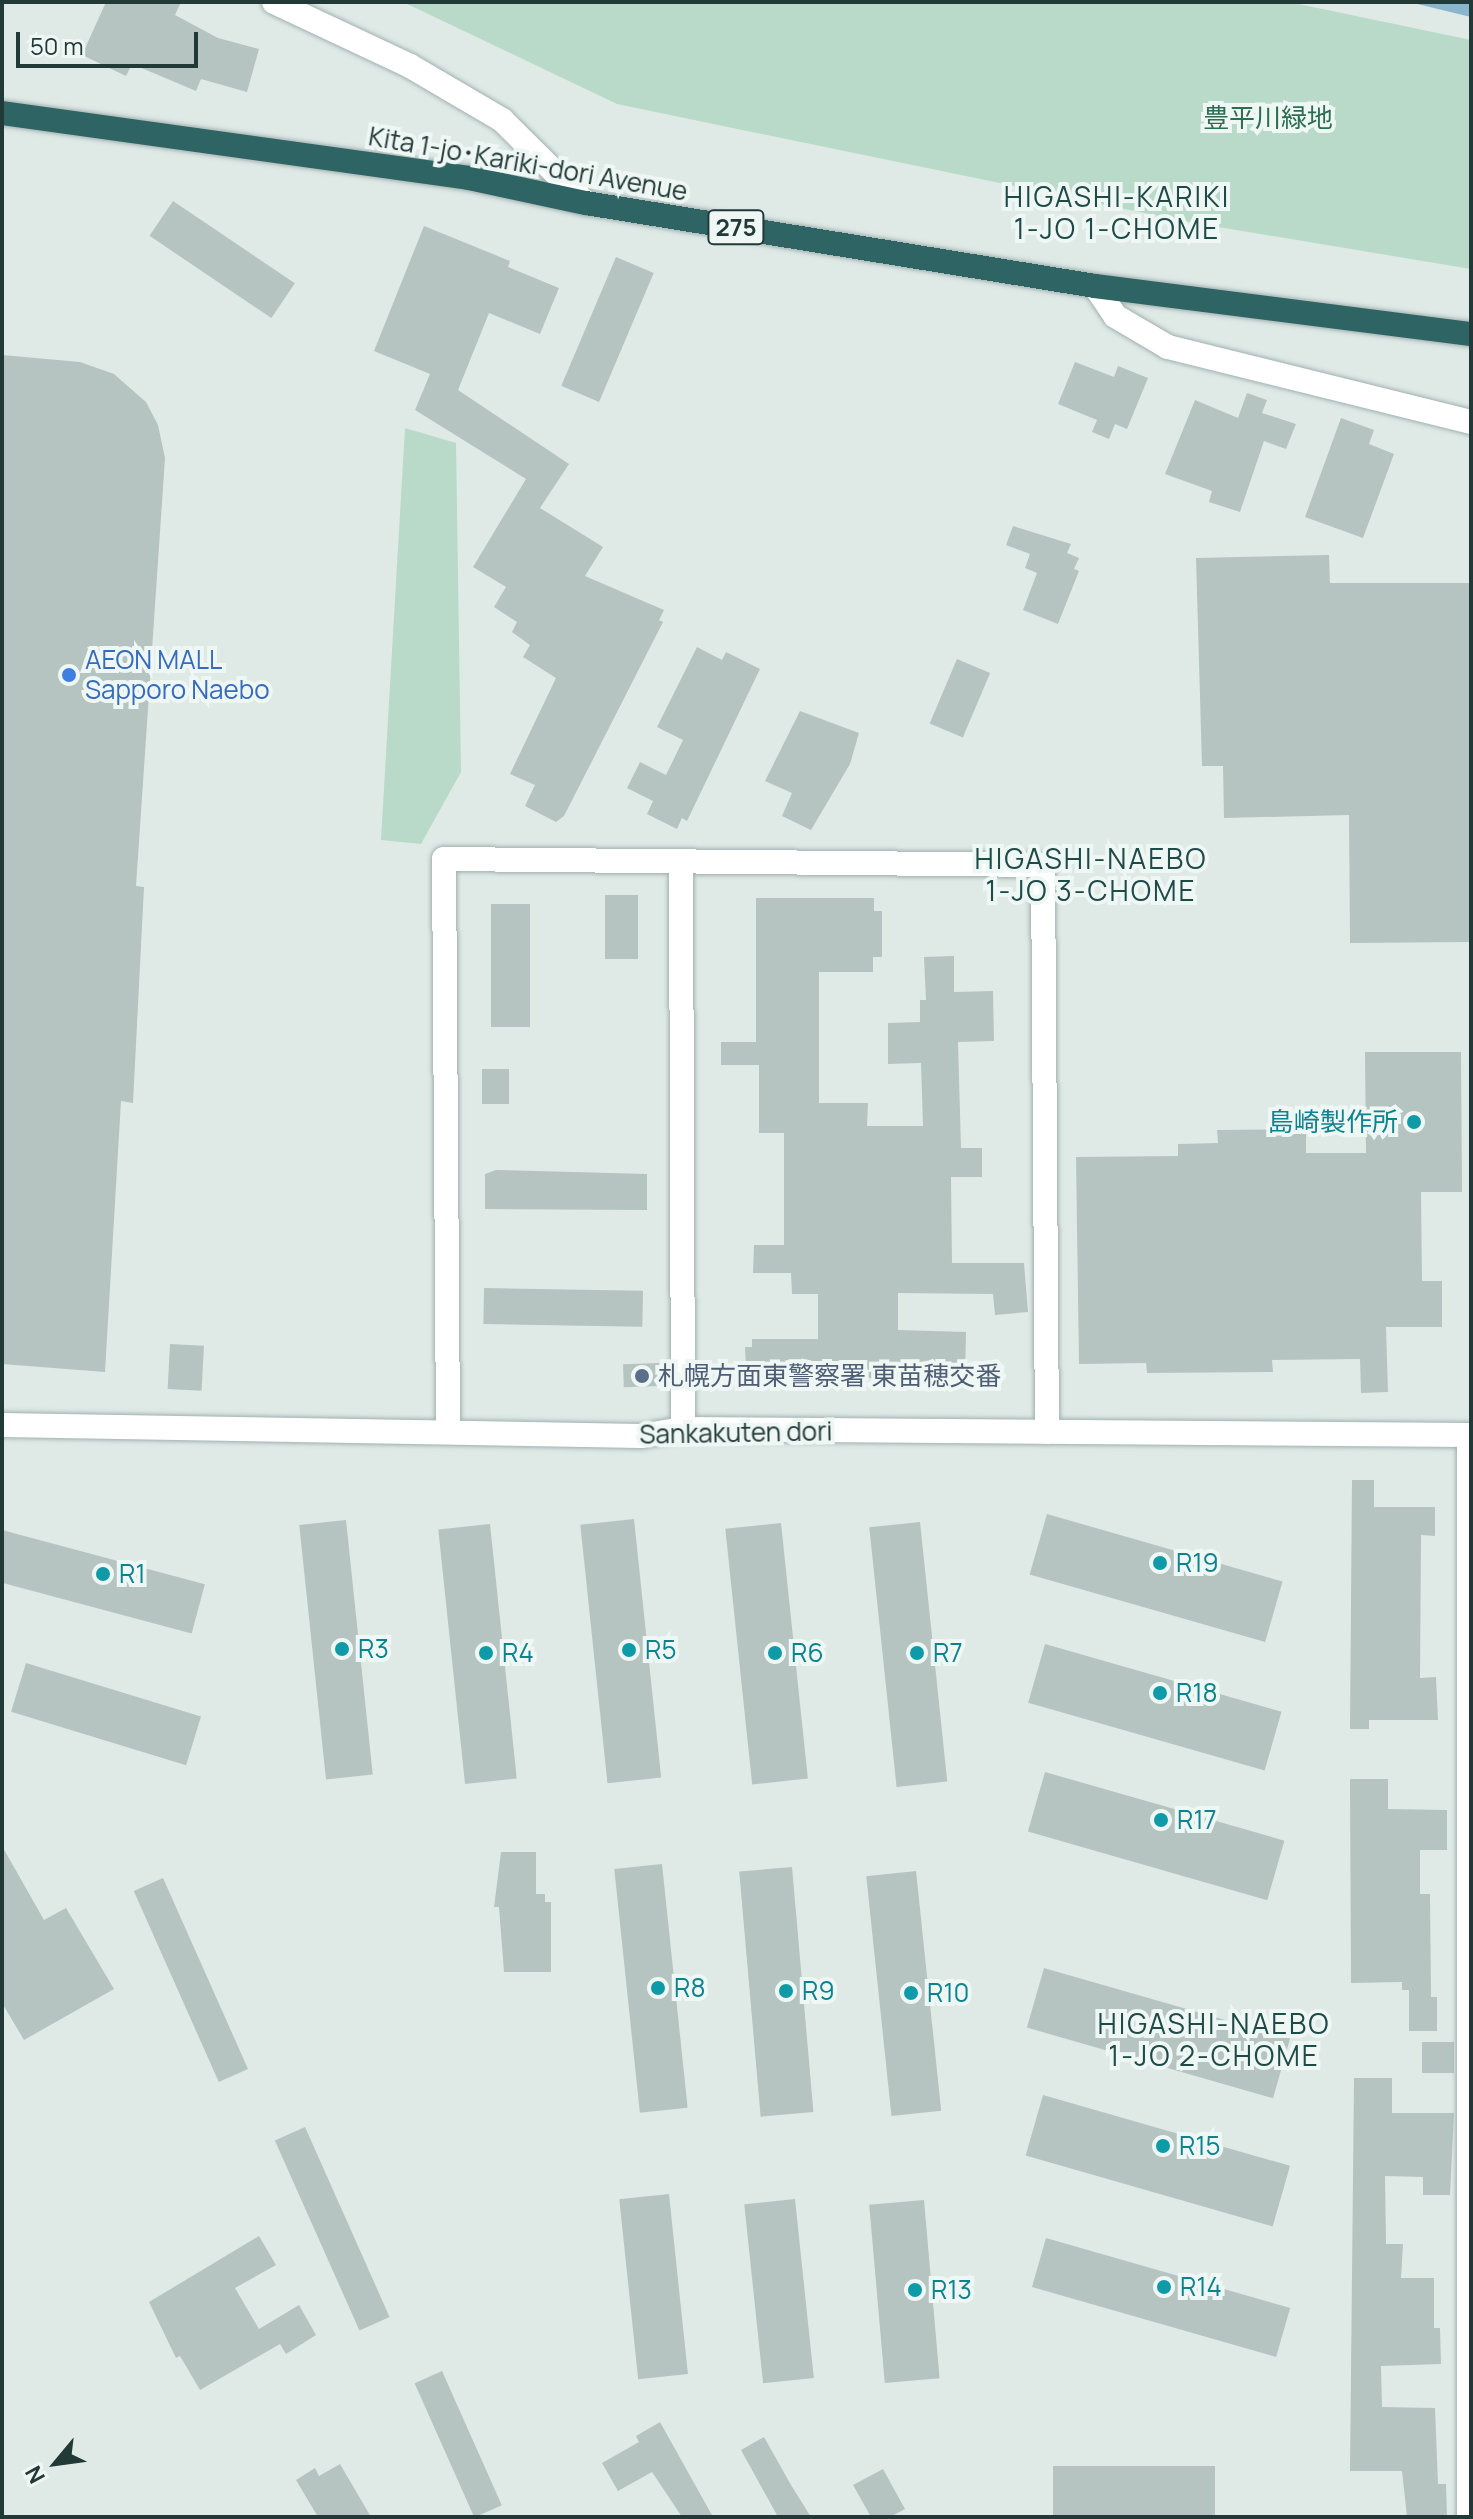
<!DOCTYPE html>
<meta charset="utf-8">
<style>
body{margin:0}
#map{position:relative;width:1473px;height:2519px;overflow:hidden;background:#dfeae7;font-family:Manrope,"Noto Sans JP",sans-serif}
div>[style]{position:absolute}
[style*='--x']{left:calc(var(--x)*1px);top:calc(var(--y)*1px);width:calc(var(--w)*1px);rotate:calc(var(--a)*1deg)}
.green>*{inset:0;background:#b9dac8}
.water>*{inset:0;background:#89b6cd}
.building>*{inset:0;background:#b5c4c0;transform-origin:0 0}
.roads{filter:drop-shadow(0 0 2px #a2b1af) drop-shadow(0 0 2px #a2b1af)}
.street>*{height:24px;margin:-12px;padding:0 12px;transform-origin:12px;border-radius:12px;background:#fff}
.secondary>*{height:24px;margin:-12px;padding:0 12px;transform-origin:12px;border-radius:12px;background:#fff}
.highway>*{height:24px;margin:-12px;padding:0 12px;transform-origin:12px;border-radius:12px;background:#2e6463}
.dots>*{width:22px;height:22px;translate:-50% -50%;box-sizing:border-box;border:4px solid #eff7f4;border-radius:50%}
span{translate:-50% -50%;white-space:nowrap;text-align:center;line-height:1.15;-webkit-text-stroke:8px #eff7f4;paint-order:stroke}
.shield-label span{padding:2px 6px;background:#eff7f4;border:2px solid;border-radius:6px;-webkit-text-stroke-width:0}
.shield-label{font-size:24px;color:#213937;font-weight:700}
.park-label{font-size:26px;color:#2d6e52}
.street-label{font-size:26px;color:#213937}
.shop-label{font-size:26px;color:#366cbe}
.left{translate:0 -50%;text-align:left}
.culture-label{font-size:26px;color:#0d838f}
.right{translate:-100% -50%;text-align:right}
.service-label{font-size:26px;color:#4e5e75}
.neighbourhood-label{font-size:28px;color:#1e4a47;letter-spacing:2px}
.frame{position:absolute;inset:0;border:4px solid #213937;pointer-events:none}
.north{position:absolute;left:16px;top:2423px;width:80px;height:80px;-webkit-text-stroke:6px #eff7f4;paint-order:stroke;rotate:241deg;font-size:22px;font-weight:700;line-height:32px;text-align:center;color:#213937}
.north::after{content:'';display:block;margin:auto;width:28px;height:36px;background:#213937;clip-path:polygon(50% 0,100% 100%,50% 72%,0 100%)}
.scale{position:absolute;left:16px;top:32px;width:182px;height:36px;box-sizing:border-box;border:4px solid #213937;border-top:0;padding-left:10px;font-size:24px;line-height:28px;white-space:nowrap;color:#213937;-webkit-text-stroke:6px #eff7f4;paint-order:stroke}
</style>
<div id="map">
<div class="green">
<i style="clip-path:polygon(403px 2px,1289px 2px,1471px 40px,1471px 269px,1188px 222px,617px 104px)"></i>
<i style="clip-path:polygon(405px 428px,456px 443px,461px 772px,421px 844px,381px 840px)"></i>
</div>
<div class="water">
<i style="clip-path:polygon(1409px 2px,1471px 2px,1471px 17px)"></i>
</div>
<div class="building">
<i style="clip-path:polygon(106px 2px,181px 2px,175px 15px,218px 38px,259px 49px,247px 92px,201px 79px,196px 91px,132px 64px,126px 76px,82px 55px)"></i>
<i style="left:173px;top:201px;width:147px;height:42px;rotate:34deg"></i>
<i style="clip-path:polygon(424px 226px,510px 261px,508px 267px,559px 288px,540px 334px,489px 313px,458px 390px,569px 464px,540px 508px,603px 547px,585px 576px,664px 610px,659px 620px,663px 622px,564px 816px,556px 822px,525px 806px,535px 785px,510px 774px,556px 678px,523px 657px,530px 645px,512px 632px,517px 622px,494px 607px,506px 587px,473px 567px,526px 479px,415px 410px,430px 374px,374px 351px)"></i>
<i style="left:616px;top:257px;width:41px;height:140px;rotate:23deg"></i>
<i style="clip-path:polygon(2px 355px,80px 362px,114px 374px,146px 402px,158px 425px,165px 458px,136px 886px,144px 887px,133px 1103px,121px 1101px,105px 1372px,2px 1364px)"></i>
<i style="clip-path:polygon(1075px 362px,1114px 377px,1118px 366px,1148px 378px,1127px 429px,1115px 424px,1109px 439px,1092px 432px,1097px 420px,1058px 404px)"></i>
<i style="clip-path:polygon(1247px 393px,1267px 400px,1262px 413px,1296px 424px,1286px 449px,1264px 441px,1240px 512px,1209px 502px,1212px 491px,1165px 474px,1195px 400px,1238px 418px)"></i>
<i style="clip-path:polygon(1341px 418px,1374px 430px,1369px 444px,1394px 454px,1363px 538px,1305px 517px)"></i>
<i style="clip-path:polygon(1013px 526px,1071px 544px,1067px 553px,1079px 558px,1074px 569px,1079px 571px,1058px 624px,1023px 610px,1037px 573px,1025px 568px,1030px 554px,1006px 545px)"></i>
<i style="clip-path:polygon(1329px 555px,1330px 583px,1471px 583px,1471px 942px,1350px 943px,1349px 815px,1224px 818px,1223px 766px,1202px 766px,1196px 558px)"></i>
<i style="clip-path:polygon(697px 647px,722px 660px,726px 652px,760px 669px,687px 821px,682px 818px,677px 829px,647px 814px,653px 801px,627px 788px,640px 762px,666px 775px,683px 740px,657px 727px)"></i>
<i style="left:957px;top:659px;width:36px;height:70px;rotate:23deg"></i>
<i style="clip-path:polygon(800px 711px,859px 733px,850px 764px,811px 830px,782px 816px,792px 793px,765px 781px)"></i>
<i style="left:605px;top:895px;width:33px;height:64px"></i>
<i style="clip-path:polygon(756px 898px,874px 898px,874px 911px,882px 911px,882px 957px,873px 957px,873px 972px,819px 972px,819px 1103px,868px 1103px,867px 1126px,923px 1126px,921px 1063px,888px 1064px,888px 1023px,920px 1022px,920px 1000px,926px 1000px,924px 957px,954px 956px,954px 992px,993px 991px,994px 1041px,958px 1042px,961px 1148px,982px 1148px,982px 1177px,951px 1177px,952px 1263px,1024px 1263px,1028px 1312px,995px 1315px,993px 1294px,898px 1293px,898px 1330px,966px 1332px,965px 1380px,753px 1375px,753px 1370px,746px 1370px,745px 1347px,752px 1347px,752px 1339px,818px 1339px,818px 1294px,792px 1294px,791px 1273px,753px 1273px,754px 1245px,784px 1245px,784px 1133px,759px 1133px,759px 1065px,721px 1065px,721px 1042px,756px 1042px)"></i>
<i style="left:491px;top:904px;width:39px;height:123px"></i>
<i style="clip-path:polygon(1365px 1052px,1461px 1052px,1462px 1192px,1421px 1192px,1422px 1281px,1442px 1281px,1442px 1327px,1386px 1327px,1388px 1392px,1361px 1393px,1360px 1359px,1272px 1360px,1273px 1372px,1147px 1373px,1146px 1363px,1079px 1364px,1076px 1157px,1178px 1156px,1178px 1144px,1218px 1143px,1217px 1130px,1306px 1129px,1306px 1153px,1366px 1153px)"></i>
<i style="left:482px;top:1069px;width:27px;height:35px"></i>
<i style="clip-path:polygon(496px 1170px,647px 1174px,647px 1210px,485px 1209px,485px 1174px)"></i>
<i style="left:484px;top:1288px;width:159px;height:36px;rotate:1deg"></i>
<i style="left:170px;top:1344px;width:34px;height:45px;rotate:3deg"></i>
<i style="left:659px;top:1363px;width:23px;height:36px;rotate:88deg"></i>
<i style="clip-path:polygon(1352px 1480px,1374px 1480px,1374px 1507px,1435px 1507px,1435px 1536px,1421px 1535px,1420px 1678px,1436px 1677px,1438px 1720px,1369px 1720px,1369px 1729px,1350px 1729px)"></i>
<i style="left:1047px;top:1514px;width:245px;height:63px;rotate:16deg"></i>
<i style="left:634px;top:1519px;width:260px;height:54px;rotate:84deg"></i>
<i style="left:346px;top:1520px;width:256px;height:47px;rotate:84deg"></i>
<i style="left:920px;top:1522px;width:261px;height:51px;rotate:84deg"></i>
<i style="left:781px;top:1523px;width:257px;height:56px;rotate:84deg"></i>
<i style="left:490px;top:1524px;width:256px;height:52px;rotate:84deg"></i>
<i style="left:2px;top:1530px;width:210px;height:51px;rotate:15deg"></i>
<i style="left:1045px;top:1644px;width:246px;height:61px;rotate:16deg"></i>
<i style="left:26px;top:1663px;width:183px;height:51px;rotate:17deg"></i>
<i style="left:1045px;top:1772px;width:249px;height:62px;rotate:16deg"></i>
<i style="clip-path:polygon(1350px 1779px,1388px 1779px,1388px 1809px,1447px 1810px,1447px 1850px,1420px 1850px,1420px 1894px,1430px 1894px,1431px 1997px,1437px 1997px,1437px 2031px,1409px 2031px,1409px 1990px,1402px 1990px,1402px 1982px,1351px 1983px)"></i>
<i style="clip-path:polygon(2px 1846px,44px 1920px,66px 1908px,114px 1989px,24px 2040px,2px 2003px)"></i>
<i style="clip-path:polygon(501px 1852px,536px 1852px,536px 1894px,545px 1894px,545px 1902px,551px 1902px,551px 1972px,504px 1972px,499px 1907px,494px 1907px)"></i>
<i style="left:662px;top:1864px;width:245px;height:48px;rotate:84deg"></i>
<i style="left:792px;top:1867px;width:246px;height:53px;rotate:85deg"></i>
<i style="left:916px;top:1871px;width:241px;height:50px;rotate:84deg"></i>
<i style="left:163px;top:1878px;width:209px;height:32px;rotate:66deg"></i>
<i style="left:1044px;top:1968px;width:256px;height:62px;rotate:16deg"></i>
<i style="left:1422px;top:2042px;width:32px;height:31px"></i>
<i style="clip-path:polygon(1354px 2078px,1392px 2078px,1392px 2113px,1454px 2113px,1450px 2195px,1423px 2195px,1423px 2177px,1385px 2176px,1386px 2244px,1403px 2244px,1401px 2278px,1434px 2278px,1434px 2328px,1440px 2328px,1441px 2364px,1381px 2366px,1382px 2407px,1435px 2408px,1438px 2484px,1446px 2484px,1447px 2517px,1407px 2517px,1402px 2471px,1350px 2471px)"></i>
<i style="left:1043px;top:2095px;width:257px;height:63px;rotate:16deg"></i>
<i style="left:305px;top:2127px;width:208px;height:33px;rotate:66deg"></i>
<i style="left:669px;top:2194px;width:181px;height:50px;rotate:84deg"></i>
<i style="left:795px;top:2199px;width:180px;height:51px;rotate:84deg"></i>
<i style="left:924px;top:2200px;width:179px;height:55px;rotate:85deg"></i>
<i style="clip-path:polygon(259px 2236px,276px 2265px,235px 2288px,259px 2329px,299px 2305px,316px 2335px,286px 2354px,280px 2344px,200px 2390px,180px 2356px,176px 2358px,149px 2302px)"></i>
<i style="left:1046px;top:2238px;width:254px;height:51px;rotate:16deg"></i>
<i style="left:442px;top:2371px;width:147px;height:30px;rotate:66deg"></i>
<i style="clip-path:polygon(660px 2422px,713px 2517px,682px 2517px,652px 2472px,618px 2491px,602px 2463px,639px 2442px,636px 2436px)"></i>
<i style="clip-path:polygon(764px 2437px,791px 2485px,811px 2517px,778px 2517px,741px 2450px)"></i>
<i style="clip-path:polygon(340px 2464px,371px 2517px,318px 2517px,296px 2480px,315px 2468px,319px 2476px)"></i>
<i style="left:1053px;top:2466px;width:162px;height:51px"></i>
<i style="clip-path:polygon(883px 2469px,905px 2509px,890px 2517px,871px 2517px,853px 2485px)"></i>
</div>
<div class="roads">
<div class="street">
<i style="--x:1095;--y:286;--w:36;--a:56"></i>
<i style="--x:1115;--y:316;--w:61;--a:30.3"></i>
<i style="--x:1168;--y:347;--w:312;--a:13.9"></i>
<i style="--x:681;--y:864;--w:565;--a:89.8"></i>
<i style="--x:448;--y:1432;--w:573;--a:-90.4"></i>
<i style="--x:444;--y:859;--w:599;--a:0.57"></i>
<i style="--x:1043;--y:865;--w:567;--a:89.6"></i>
<i style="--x:1469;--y:1435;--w:1082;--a:90"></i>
</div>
<div class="secondary">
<i style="--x:274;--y:2;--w:150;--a:25.2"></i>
<i style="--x:410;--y:66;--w:107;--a:30.4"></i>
<i style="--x:502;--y:120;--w:118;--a:44.7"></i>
<i style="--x:2;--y:1425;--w:639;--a:0.99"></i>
<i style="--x:641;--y:1436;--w:43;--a:-9.5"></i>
<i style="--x:683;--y:1429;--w:788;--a:0.44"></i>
</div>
<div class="highway">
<i style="--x:2;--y:113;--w:472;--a:7.9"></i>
<i style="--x:469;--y:178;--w:120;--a:12.1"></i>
<i style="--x:586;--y:203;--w:516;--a:9.26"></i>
<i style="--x:1095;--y:286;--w:379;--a:7.3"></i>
</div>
</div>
<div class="dots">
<i style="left:69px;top:675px;background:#3f7fe0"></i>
<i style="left:1414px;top:1122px;background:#0f9aa8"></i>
<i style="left:642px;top:1376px;background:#5c6f8a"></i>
<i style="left:1160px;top:1563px;background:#0f9aa8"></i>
<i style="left:103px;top:1574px;background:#0f9aa8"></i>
<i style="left:342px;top:1649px;background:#0f9aa8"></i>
<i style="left:629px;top:1650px;background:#0f9aa8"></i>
<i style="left:486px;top:1653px;background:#0f9aa8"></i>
<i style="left:775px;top:1653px;background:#0f9aa8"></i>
<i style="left:917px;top:1653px;background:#0f9aa8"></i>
<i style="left:1160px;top:1693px;background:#0f9aa8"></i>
<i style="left:1161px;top:1820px;background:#0f9aa8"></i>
<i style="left:658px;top:1988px;background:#0f9aa8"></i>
<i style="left:786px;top:1991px;background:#0f9aa8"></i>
<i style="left:911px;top:1993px;background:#0f9aa8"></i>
<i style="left:1163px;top:2146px;background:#0f9aa8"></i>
<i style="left:1164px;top:2287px;background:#0f9aa8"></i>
<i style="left:915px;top:2290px;background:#0f9aa8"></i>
</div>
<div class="shield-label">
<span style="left:736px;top:227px">275</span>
</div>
<div class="park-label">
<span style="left:1268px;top:118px">豊平川緑地</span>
</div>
<div class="street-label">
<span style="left:528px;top:164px;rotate:10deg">Kita 1-jo･Kariki-dori Avenue</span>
<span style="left:736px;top:1433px;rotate:-1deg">Sankakuten dori</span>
</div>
<div class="shop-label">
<span class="left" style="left:85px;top:675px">AEON MALL<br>Sapporo Naebo</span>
</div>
<div class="culture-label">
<span class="right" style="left:1398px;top:1122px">島崎製作所</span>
<span class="left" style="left:1176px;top:1563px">R19</span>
<span class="left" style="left:119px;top:1574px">R1</span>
<span class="left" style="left:358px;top:1649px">R3</span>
<span class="left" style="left:645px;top:1650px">R5</span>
<span class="left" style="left:502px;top:1653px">R4</span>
<span class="left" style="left:791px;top:1653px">R6</span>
<span class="left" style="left:933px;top:1653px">R7</span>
<span class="left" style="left:1176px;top:1693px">R18</span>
<span class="left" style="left:1177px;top:1820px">R17</span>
<span class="left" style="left:674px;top:1988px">R8</span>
<span class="left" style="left:802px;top:1991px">R9</span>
<span class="left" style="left:927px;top:1993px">R10</span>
<span class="left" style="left:1179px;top:2146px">R15</span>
<span class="left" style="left:1180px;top:2287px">R14</span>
<span class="left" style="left:931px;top:2290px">R13</span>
</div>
<div class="service-label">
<span class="left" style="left:658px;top:1376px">札幌方面東警察署 東苗穂交番</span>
</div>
<div class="neighbourhood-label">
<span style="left:1117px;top:212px">HIGASHI-KARIKI<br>1-JO 1-CHOME</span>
<span style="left:1091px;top:874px">HIGASHI-NAEBO<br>1-JO 3-CHOME</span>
<span style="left:1214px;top:2039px">HIGASHI-NAEBO<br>1-JO 2-CHOME</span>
</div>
<div class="frame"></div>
<div class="north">N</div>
<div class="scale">50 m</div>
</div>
